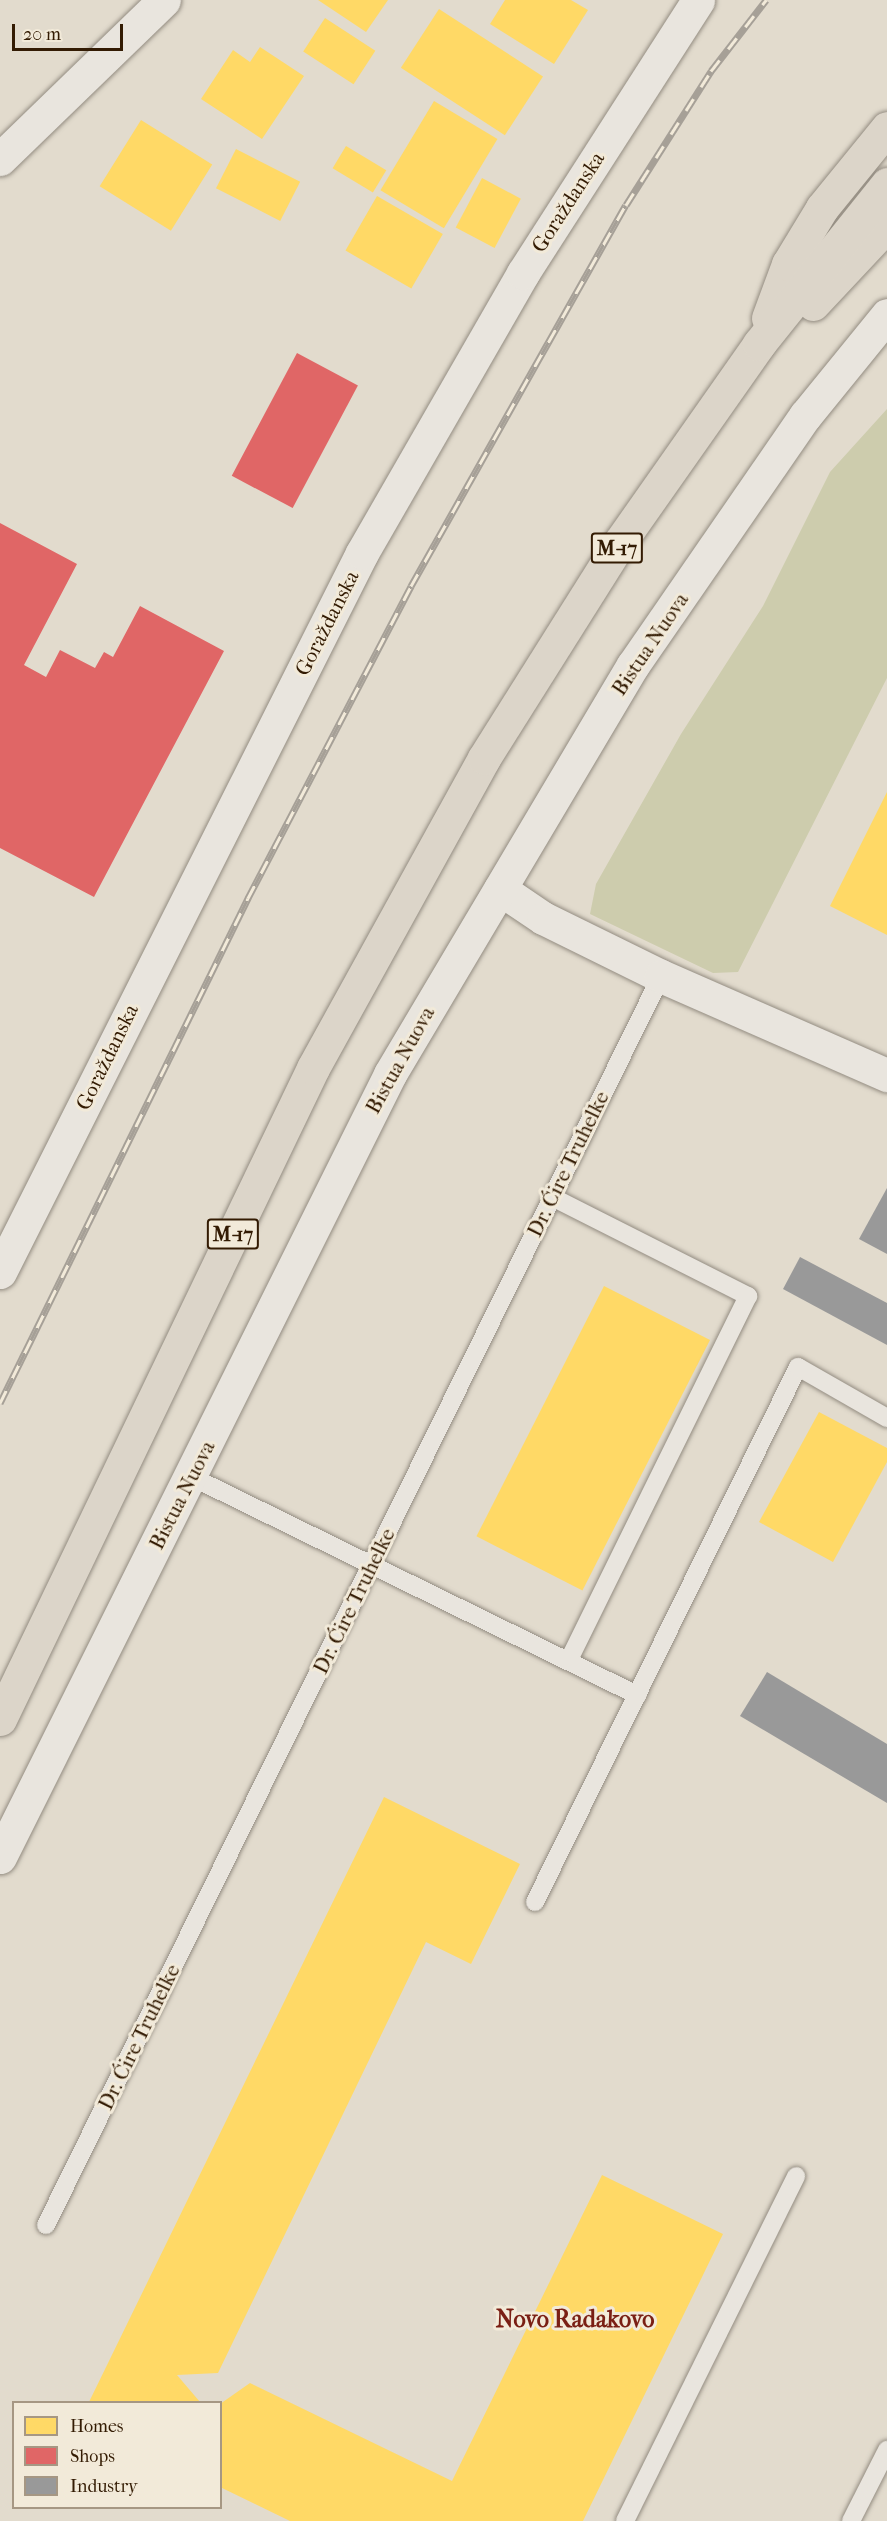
<!DOCTYPE html>
<meta charset="utf-8">
<style>
body{margin:0}
#map{position:relative;width:887px;height:2521px;overflow:hidden;background:#e2dbcd;font-family:"IM FELL French Canon",serif}
div>[style]{position:absolute}
[style*='--x']{left:calc(var(--x)*1px);top:calc(var(--y)*1px);width:calc(var(--w)*1px);rotate:calc(var(--a)*1deg)}
.green>*{inset:0;background:#cdccad}
.homes>*{inset:0;background:#ffd966;transform-origin:0 0}
.shops>*{inset:0;background:#e06666;transform-origin:0 0}
.industry>*{inset:0;background:#999}
.roads{filter:drop-shadow(0 0 2px #938c81) drop-shadow(0 0 2px #938c81)}
.service>*{height:18px;margin:-9px;padding:0 9px;transform-origin:9px;border-radius:9px;background:#e9e5de}
.minor>*{height:33px;margin:-16.5px;padding:0 16.5px;transform-origin:16.5px;border-radius:16.5px;background:#e9e5de}
.tertiary>*{height:33px;margin:-16.5px;padding:0 16.5px;transform-origin:16.5px;border-radius:16.5px;background:#e9e5de}
.trunk>*{height:33px;margin:-16.5px;padding:0 16.5px;transform-origin:16.5px;border-radius:16.5px;background:#dcd5c9}
.rail>*{height:7px;margin-top:-3.5px;transform-origin:0;background:repeating-linear-gradient(90deg,#f2ead9 0 14px,#a6a097 0 28px);box-sizing:border-box;border-block:2px solid #a6a097}
span{translate:-50% -50%;white-space:nowrap;text-align:center;line-height:1.15;-webkit-text-stroke:6px #f2ead9;paint-order:stroke}
.shield-label span{padding:2px 4px;background:#f2ead9;border:2px solid;border-radius:4px;-webkit-text-stroke-width:0}
.shield-label{font-size:20px;color:#331b03;font-weight:700}
.street-label{font-size:21px;color:#331b03}
.quarter-label{font-size:24px;color:#7a1f14;font-weight:700}
.legend{position:absolute;left:12px;top:2401px;width:210px;height:108px;box-sizing:border-box;background:#f2ead9;border:2px solid #a69783;margin:0;padding:8px 10px;list-style:none;font-size:18px;color:#331b03}
.legend li{display:flex;align-items:center;gap:12px;height:30px}
.legend b{width:30px;border:2px solid #a69783}
.scale{position:absolute;left:12px;top:24px;width:111px;height:27px;box-sizing:border-box;border:3px solid #331b03;border-top:0;padding-left:8px;font-size:18px;line-height:21px;white-space:nowrap;color:#331b03;-webkit-text-stroke:4px #f2ead9;paint-order:stroke}
</style>
<div id="map">
<div class="green">
<i style="clip-path:polygon(887px 409px,887px 678px,738px 972px,713px 973px,590px 914px,596px 884px,681px 734px,763px 606px,830px 472px)"></i>
</div>
<div class="homes">
<i style="clip-path:polygon(318px 0,388px 0,366px 32px)"></i>
<i style="clip-path:polygon(505px 0,571px 0,588px 10px,554px 64px,490px 24px)"></i>
<i style="left:439px;top:9px;width:124px;height:70px;rotate:33deg"></i>
<i style="left:325px;top:18px;width:60px;height:40px;rotate:33deg"></i>
<i style="clip-path:polygon(260px 47px,304px 76px,262px 139px,201px 99px,233px 50px,250px 62px)"></i>
<i style="left:434px;top:101px;width:74px;height:104px;rotate:31deg"></i>
<i style="left:141px;top:120px;width:84px;height:78px;rotate:32deg"></i>
<i style="left:346px;top:146px;width:47px;height:26px;rotate:31deg"></i>
<i style="left:236px;top:149px;width:72px;height:44px;rotate:27deg"></i>
<i style="left:482px;top:178px;width:44px;height:56px;rotate:28deg"></i>
<i style="left:377px;top:196px;width:76px;height:63px;rotate:30deg"></i>
<i style="clip-path:polygon(887px 792px,887px 935px,830px 906px)"></i>
<i style="left:604px;top:1286px;width:119px;height:281px;rotate:27deg"></i>
<i style="clip-path:polygon(819px 1412px,887px 1448px,887px 1462px,833px 1562px,759px 1522px)"></i>
<i style="clip-path:polygon(384px 1797px,520px 1864px,471px 1964px,426px 1942px,218px 2373px,177px 2375px,200px 2402px,89px 2402px)"></i>
<i style="clip-path:polygon(602px 2175px,723px 2234px,583px 2521px,290px 2521px,220px 2487px,220px 2404px,250px 2383px,452px 2481px)"></i>
</div>
<div class="shops">
<i style="left:297px;top:353px;width:69px;height:139px;rotate:28deg"></i>
<i style="clip-path:polygon(0 523px,77px 564px,24px 665px,46px 677px,60px 650px,95px 668px,104px 652px,113px 657px,140px 606px,224px 651px,94px 897px,0 848px)"></i>
</div>
<div class="industry">
<i style="clip-path:polygon(887px 1188px,887px 1254px,859px 1239px)"></i>
<i style="clip-path:polygon(800px 1257px,887px 1303px,887px 1345px,783px 1289px)"></i>
<i style="clip-path:polygon(767px 1672px,887px 1744px,887px 1803px,740px 1716px)"></i>
</div>
<div class="roads">
<div class="service">
<i style="--x:552;--y:1197;--w:220;--a:26.8"></i>
<i style="--x:748;--y:1296;--w:406;--a:116.2"></i>
<i style="--x:192;--y:1477;--w:496;--a:26.1"></i>
<i style="--x:535;--y:1902;--w:596;--a:-63.82"></i>
<i style="--x:798;--y:1367;--w:103;--a:29.8"></i>
<i style="--x:46;--y:2225;--w:1392;--a:-63.78"></i>
<i style="--x:625;--y:2521;--w:385;--a:-63.6"></i>
<i style="--x:851;--y:2521;--w:80;--a:-63.1"></i>
</div>
<div class="minor">
<i style="--x:0;--y:159;--w:228;--a:-44.1"></i>
<i style="--x:500;--y:889;--w:52;--a:34"></i>
<i style="--x:543;--y:918;--w:131;--a:26.2"></i>
<i style="--x:661;--y:976;--w:247;--a:23.7"></i>
</div>
<div class="tertiary">
<i style="--x:0;--y:1272;--w:805;--a:-63.28"></i>
<i style="--x:362;--y:553;--w:323;--a:-60.1"></i>
<i style="--x:523;--y:273;--w:324;--a:-57.3"></i>
<i style="--x:0;--y:1857;--w:875;--a:-63.52"></i>
<i style="--x:390;--y:1074;--w:476;--a:-59.3"></i>
<i style="--x:633;--y:665;--w:303;--a:-55.4"></i>
<i style="--x:805;--y:416;--w:130;--a:-50.9"></i>
</div>
<div class="trunk">
<i style="--x:813;--y:304;--w:108;--a:-46.9"></i>
<i style="--x:768;--y:318;--w:58;--a:-69.7"></i>
<i style="--x:788;--y:264;--w:66;--a:-58.7"></i>
<i style="--x:822;--y:208;--w:103;--a:-50.9"></i>
<i style="--x:0;--y:1719;--w:722;--a:-64.32"></i>
<i style="--x:313;--y:1068;--w:354;--a:-61.1"></i>
<i style="--x:484;--y:758;--w:255;--a:-57.8"></i>
<i style="--x:620;--y:542;--w:242;--a:-54.9"></i>
<i style="--x:759;--y:344;--w:205;--a:-51.3"></i>
</div>
</div>
<div class="rail">
<i style="--x:0;--y:1403;--w:563;--a:-63.84"></i>
<i style="--x:248;--y:898;--w:352;--a:-62.4"></i>
<i style="--x:411;--y:586;--w:437;--a:-60.6"></i>
<i style="--x:626;--y:205;--w:159;--a:-57.6"></i>
<i style="--x:711;--y:71;--w:90;--a:-52.2"></i>
</div>
<div class="shield-label">
<span style="left:617px;top:548px">M-17</span>
<span style="left:233px;top:1234px">M-17</span>
</div>
<div class="street-label">
<span style="left:568px;top:202px;rotate:-57deg">Goraždanska</span>
<span style="left:327px;top:623px;rotate:-63deg">Goraždanska</span>
<span style="left:650px;top:644px;rotate:-56deg">Bistua Nuova</span>
<span style="left:107px;top:1057px;rotate:-64deg">Goraždanska</span>
<span style="left:400px;top:1060px;rotate:-61deg">Bistua Nuova</span>
<span style="left:568px;top:1164px;rotate:-64deg">Dr. Ćire Truhelke</span>
<span style="left:182px;top:1495px;rotate:-63deg">Bistua Nuova</span>
<span style="left:354px;top:1601px;rotate:-64deg">Dr. Ćire Truhelke</span>
<span style="left:139px;top:2037px;rotate:-64deg">Dr. Ćire Truhelke</span>
</div>
<div class="quarter-label">
<span style="left:575px;top:2320px">Novo Radakovo</span>
</div>
<ul class="legend">
<li><b style="height:16px;background:#ffd966"></b>Homes</li>
<li><b style="height:16px;background:#e06666"></b>Shops</li>
<li><b style="height:16px;background:#999"></b>Industry</li>
</ul>
<div class="scale">20 m</div>
</div>
